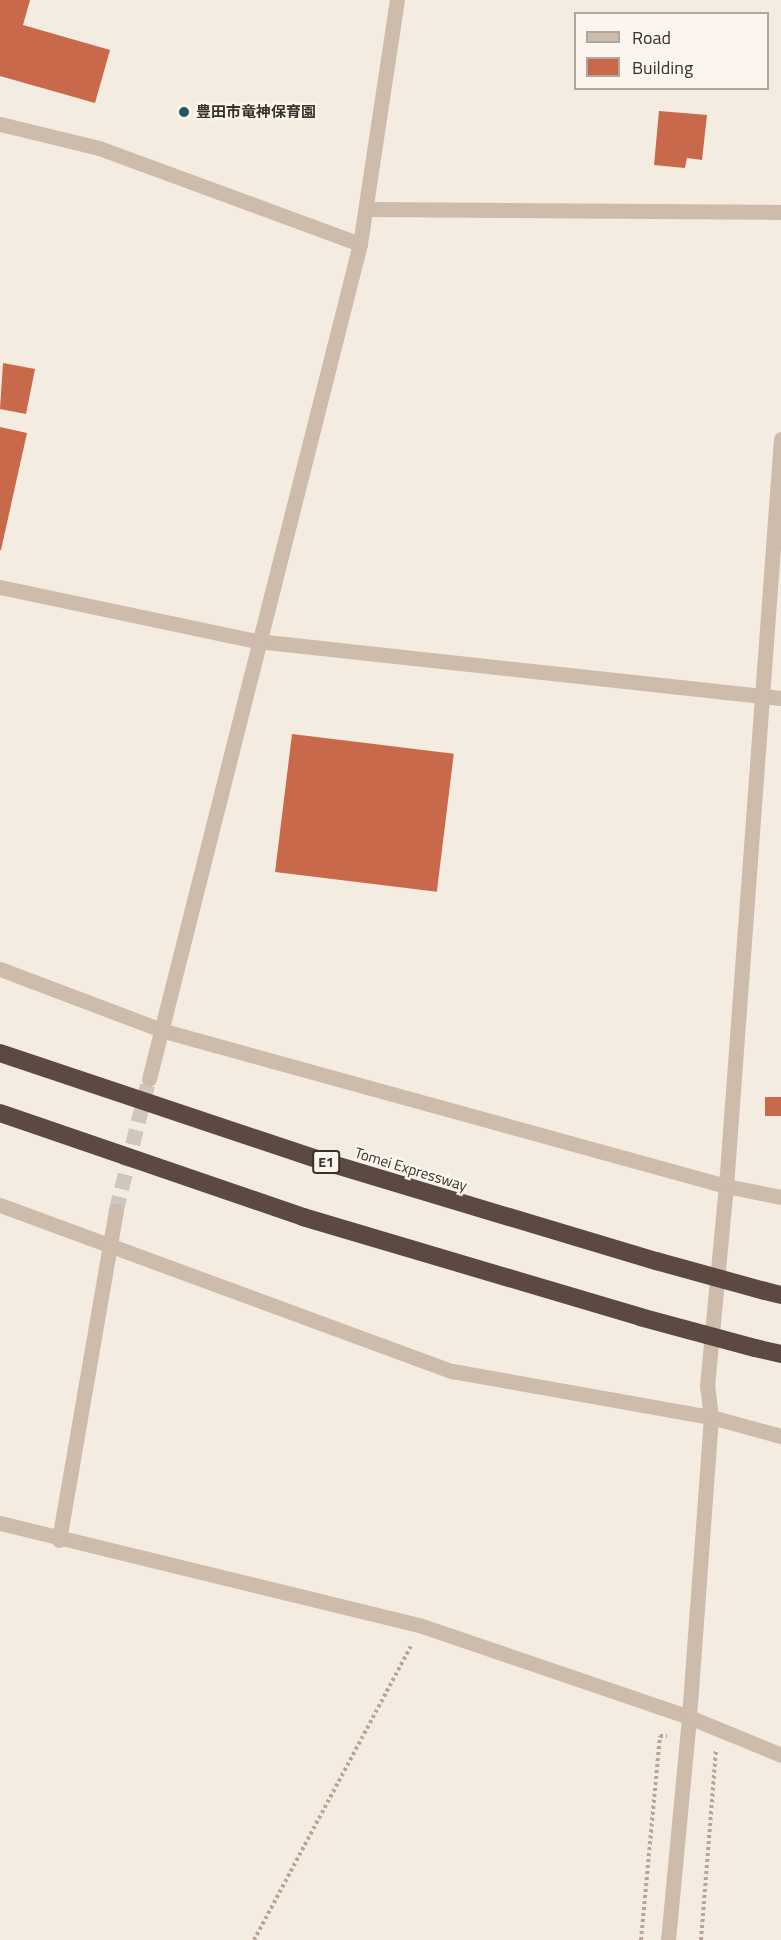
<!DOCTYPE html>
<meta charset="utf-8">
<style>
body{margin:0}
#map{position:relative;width:781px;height:1940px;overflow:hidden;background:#f4ebe1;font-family:"Titillium Web","Noto Sans JP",sans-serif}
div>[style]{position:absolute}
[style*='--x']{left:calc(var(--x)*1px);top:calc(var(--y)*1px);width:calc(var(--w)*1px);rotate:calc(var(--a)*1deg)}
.building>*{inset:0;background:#c8694b;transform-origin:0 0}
.minor-tunnel>*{height:15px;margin-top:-7.5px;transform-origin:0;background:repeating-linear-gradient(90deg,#cfc6bd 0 15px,transparent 0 23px)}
.path>*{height:4px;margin-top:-2px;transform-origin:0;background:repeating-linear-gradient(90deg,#b9a596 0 3px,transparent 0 6px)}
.minor>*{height:15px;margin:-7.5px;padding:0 7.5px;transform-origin:7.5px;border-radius:7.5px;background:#cdbbac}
.tertiary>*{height:15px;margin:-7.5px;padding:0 7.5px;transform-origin:7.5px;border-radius:7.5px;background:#cdbbac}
.motorway>*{height:18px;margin:-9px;padding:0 9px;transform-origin:9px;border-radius:9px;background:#5c4a42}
.motorway-bridge>*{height:18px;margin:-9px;padding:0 9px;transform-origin:9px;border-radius:9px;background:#5c4a42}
.dots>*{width:16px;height:16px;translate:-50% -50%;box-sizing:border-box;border:3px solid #fbf5ee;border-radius:50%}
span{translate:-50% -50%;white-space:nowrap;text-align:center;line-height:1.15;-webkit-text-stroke:5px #fbf5ee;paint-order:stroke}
.shield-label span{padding:2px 4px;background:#fbf5ee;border:2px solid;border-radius:4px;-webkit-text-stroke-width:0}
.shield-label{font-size:14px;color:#3b302b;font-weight:700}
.poi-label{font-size:15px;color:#3b302b;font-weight:700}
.left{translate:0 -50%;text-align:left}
.street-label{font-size:15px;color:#3b302b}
.legend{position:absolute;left:574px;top:12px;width:195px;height:78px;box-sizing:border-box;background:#fbf5ee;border:2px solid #aea6a0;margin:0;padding:8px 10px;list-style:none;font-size:18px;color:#3b302b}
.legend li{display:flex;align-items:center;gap:12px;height:30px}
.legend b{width:30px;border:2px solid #aea6a0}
</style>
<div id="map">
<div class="building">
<i style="clip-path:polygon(0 0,30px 0,23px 25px,110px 50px,95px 103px,0 76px)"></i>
<i style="clip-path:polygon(659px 111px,707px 115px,702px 160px,687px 158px,685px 168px,654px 165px)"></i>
<i style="clip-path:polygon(3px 363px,35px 369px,26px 414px,0 409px)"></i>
<i style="clip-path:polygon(0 427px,27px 433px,1px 550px,0 550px)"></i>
<i style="left:292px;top:734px;width:163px;height:139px;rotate:7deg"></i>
<i style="left:765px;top:1097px;width:16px;height:19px"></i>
</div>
<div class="minor-tunnel">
<i style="--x:116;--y:1211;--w:136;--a:-76"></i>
</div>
<div class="path">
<i style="--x:254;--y:1940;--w:336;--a:-61.9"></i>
<i style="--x:641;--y:1940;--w:205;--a:-84.7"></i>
<i style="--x:660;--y:1736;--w:7;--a:0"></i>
<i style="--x:701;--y:1940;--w:191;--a:-85.5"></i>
</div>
<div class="minor">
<i style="--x:0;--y:124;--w:102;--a:13.6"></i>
<i style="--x:99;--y:148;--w:278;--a:20.2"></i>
<i style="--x:367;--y:209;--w:414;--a:0.4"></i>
<i style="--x:0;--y:587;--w:263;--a:11.9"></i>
<i style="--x:257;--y:641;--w:527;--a:6.21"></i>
<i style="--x:0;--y:969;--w:175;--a:20.7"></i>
<i style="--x:164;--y:1031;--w:583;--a:15.42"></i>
<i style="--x:726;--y:1186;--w:56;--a:11.3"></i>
<i style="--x:149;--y:1079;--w:861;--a:-75.82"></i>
<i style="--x:360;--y:244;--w:247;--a:-81.4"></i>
<i style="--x:0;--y:1205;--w:482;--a:20.2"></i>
<i style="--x:452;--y:1371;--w:263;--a:10.1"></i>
<i style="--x:711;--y:1417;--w:73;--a:15.2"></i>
<i style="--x:0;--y:1523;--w:434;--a:13.7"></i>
<i style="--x:422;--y:1626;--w:282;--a:18.8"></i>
<i style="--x:689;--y:1717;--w:100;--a:22.4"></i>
<i style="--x:59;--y:1540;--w:334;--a:-80.2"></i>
</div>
<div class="tertiary">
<i style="--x:668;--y:1940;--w:224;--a:-84.6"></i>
<i style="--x:689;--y:1717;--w:301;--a:-85.8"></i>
<i style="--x:711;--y:1417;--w:31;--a:-97"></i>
<i style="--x:707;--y:1386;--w:201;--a:-84.6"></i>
<i style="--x:726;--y:1186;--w:749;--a:-85.79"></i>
</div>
<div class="motorway">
<i style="--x:0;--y:1053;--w:336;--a:18.5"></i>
<i style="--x:319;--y:1160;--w:352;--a:16.7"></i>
<i style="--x:0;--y:1113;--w:320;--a:18.9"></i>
<i style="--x:303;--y:1217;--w:352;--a:16.5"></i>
<i style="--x:765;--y:1291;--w:16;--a:14"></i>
<i style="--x:755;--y:1348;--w:27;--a:13"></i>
</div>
<div class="motorway-bridge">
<i style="--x:656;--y:1261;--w:113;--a:15.4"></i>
<i style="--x:640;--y:1317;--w:119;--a:15.1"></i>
</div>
<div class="dots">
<i style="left:184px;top:112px;background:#1f5a5e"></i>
</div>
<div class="shield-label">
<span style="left:326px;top:1162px">E1</span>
</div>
<div class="poi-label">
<span class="left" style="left:196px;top:112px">豊田市竜神保育園</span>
</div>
<div class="street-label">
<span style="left:411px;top:1169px;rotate:17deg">Tomei Expressway</span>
</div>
<ul class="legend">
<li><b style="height:8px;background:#cdbbac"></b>Road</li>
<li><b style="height:16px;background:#c8694b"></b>Building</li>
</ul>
</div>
